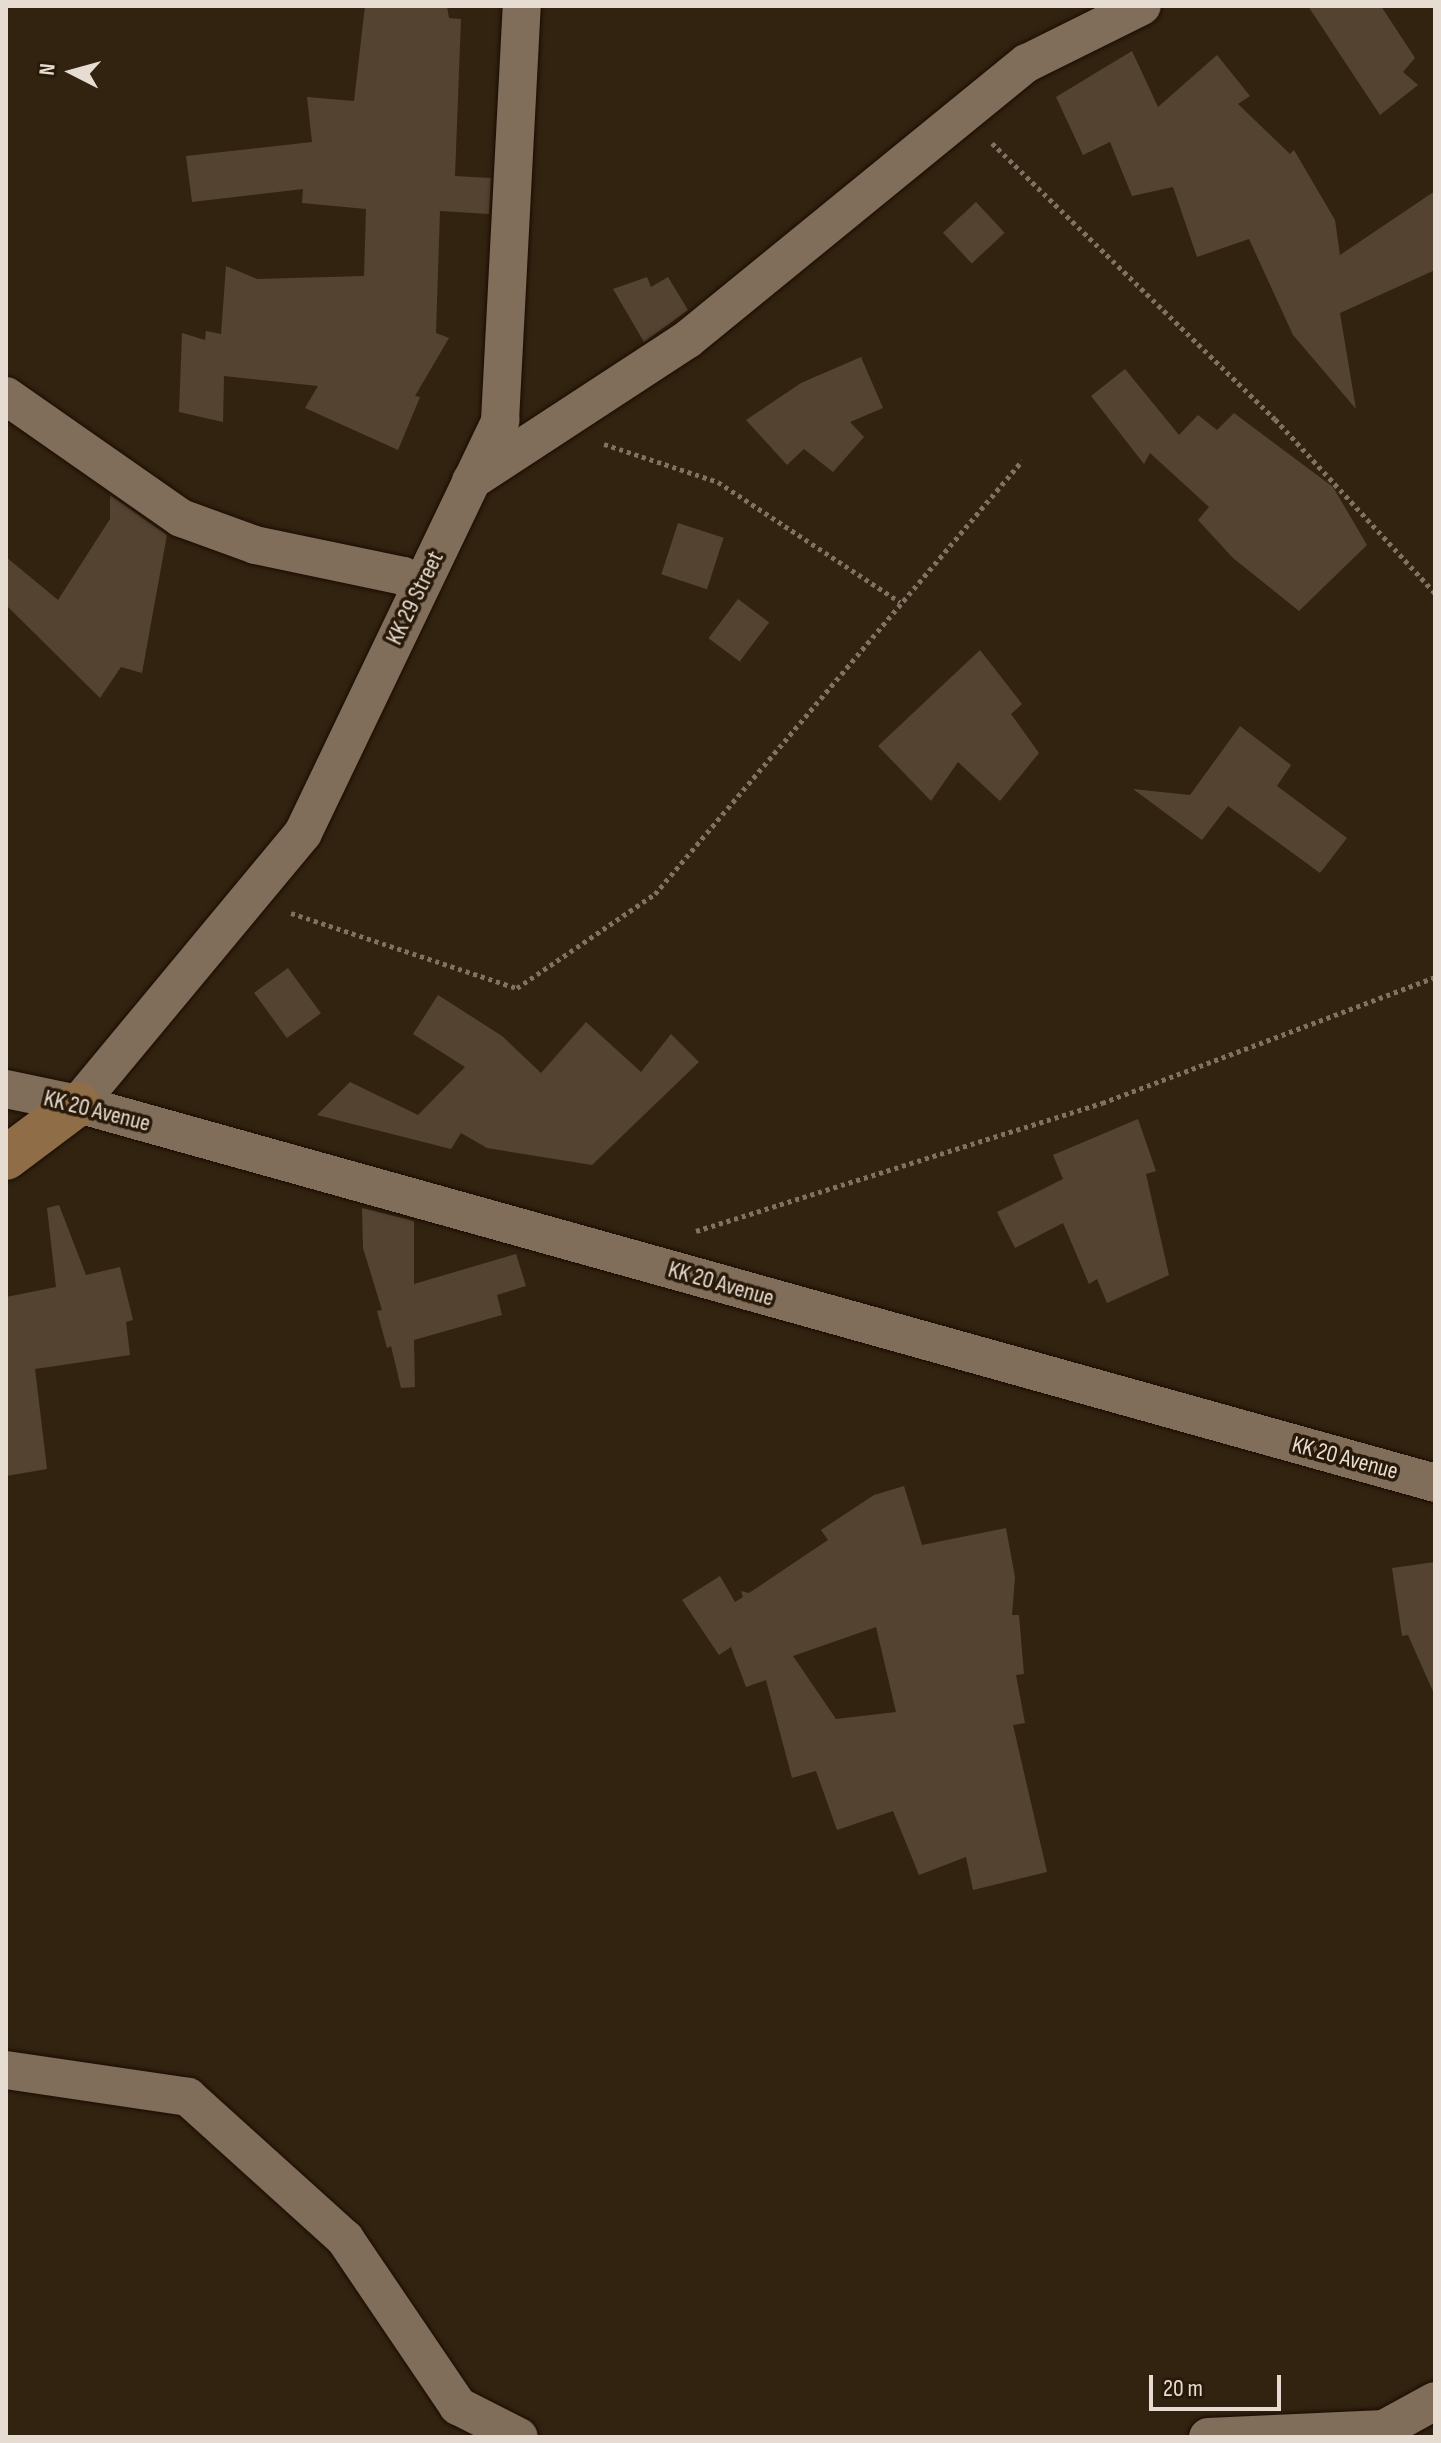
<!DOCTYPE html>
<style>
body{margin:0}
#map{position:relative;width:1441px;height:2443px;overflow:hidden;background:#322311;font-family:"Sofia Sans Condensed",sans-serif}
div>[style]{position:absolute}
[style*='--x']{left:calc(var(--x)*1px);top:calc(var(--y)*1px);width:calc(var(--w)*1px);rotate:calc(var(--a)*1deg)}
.building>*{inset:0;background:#544331;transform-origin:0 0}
.path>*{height:5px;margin-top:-2.5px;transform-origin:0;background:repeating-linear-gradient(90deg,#7f7263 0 4px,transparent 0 8px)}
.roads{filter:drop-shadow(0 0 2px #1a0c00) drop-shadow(0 0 2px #1a0c00)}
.street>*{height:38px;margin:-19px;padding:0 19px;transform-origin:19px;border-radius:19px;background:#806d5a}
.secondary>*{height:44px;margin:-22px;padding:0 22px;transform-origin:22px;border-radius:22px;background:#8f6e47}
span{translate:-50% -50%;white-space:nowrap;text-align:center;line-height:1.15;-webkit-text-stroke:7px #281908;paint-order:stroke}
.street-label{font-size:24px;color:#e7dcd2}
.frame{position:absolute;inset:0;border:8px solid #e7dcd2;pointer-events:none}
.north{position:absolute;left:32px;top:32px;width:80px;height:80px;-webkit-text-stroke:6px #281908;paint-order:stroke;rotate:276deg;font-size:22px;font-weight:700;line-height:32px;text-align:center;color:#e7dcd2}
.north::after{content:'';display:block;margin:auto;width:28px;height:36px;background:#e7dcd2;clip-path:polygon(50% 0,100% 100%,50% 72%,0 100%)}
.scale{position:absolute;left:1149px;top:2375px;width:132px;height:36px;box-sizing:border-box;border:4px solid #e7dcd2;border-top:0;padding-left:10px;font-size:24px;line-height:28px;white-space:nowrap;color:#e7dcd2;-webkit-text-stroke:6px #281908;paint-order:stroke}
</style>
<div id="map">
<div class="building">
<i style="clip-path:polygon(365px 6px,447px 6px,449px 18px,461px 19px,455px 176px,491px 178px,489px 214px,440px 211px,436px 333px,449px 338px,415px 396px,420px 397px,398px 450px,305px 408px,318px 386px,224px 376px,223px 422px,179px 412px,182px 333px,205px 340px,206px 331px,221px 334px,226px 266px,257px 279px,364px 276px,366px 209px,302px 203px,303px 189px,192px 202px,186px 156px,312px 142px,307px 97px,354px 101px)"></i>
<i style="clip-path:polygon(1308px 6px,1381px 6px,1415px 58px,1403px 72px,1418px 85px,1380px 115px)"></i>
<i style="clip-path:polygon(1132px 51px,1158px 107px,1217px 55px,1250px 96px,1238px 104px,1290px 154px,1294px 150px,1335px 220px,1340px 255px,1435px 191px,1435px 270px,1340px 313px,1356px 409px,1293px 335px,1249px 239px,1197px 257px,1173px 187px,1132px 196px,1110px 142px,1083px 155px,1056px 97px)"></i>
<i style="left:976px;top:202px;width:42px;height:45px;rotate:47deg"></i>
<i style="clip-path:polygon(647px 277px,651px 287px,668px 277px,688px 310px,644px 342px,613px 289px)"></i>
<i style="clip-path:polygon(861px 357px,883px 408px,850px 422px,864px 437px,833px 472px,804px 449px,787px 465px,746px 420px,801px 383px)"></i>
<i style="clip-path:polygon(1125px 369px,1179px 435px,1198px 415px,1217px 430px,1234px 413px,1333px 487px,1367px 545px,1299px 611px,1233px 558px,1198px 520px,1209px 507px,1150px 453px,1144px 464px,1091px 396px)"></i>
<i style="clip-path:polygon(110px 495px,167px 535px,142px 673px,121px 667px,100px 698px,6px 605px,6px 557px,58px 600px,110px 519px)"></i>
<i style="left:678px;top:523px;width:48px;height:54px;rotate:18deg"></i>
<i style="left:738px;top:599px;width:39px;height:49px;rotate:37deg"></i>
<i style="clip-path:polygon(980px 650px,1022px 704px,1011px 714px,1039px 753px,1000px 801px,958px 762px,931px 801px,878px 746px)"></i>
<i style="clip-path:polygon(1240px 726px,1291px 765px,1277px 786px,1347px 838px,1320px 873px,1228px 806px,1202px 840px,1133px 789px,1190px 795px)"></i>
<i style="left:288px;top:968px;width:56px;height:42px;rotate:54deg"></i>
<i style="clip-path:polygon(438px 995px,502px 1036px,541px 1073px,586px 1022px,641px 1072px,671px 1034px,699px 1062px,592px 1165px,487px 1148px,461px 1133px,451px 1149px,317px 1115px,350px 1082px,418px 1115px,465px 1067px,413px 1034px)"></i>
<i style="clip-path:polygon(1138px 1119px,1156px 1171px,1146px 1174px,1169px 1275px,1107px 1303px,1097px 1279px,1089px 1284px,1063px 1223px,1015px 1248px,997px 1212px,1063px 1179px,1053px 1155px)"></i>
<i style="clip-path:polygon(59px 1205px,86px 1275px,120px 1267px,133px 1320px,126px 1322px,130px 1355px,35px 1369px,47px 1469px,6px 1476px,6px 1297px,56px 1287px,47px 1208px)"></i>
<i style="clip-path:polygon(362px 1208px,414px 1221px,414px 1284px,516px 1254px,526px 1286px,497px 1295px,502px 1315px,414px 1340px,415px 1387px,401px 1388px,391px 1346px,387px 1348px,377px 1311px,382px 1310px,363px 1248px)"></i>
<i style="clip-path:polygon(evenodd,904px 1486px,922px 1545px,1006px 1528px,1015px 1577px,1012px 1615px,1019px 1615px,1024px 1674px,1016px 1675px,1025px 1723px,1013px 1725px,1047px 1872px,973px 1890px,966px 1857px,919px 1875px,893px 1811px,837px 1830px,816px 1771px,792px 1778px,766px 1680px,746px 1687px,731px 1647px,719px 1655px,682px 1600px,720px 1576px,735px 1602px,743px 1597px,741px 1591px,749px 1593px,828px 1540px,821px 1530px,874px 1495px,904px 1486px,876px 1627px,896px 1712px,836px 1719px,793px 1656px,876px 1627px)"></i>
<i style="clip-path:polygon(1435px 1562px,1435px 1696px,1408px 1635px,1402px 1636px,1392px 1568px)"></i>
</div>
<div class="path">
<i style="--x:992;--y:143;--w:395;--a:44.3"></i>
<i style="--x:1275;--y:419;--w:236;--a:47.4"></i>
<i style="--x:604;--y:444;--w:120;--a:18.4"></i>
<i style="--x:718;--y:482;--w:218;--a:33.4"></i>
<i style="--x:291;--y:913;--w:238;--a:18.4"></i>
<i style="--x:517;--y:988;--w:167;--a:-34.3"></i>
<i style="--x:655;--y:894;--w:568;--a:-49.72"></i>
<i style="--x:696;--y:1231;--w:426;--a:-17.5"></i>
<i style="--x:1102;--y:1103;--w:356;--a:-20.7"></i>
</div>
<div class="roads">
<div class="street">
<i style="--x:6;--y:396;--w:213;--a:34.9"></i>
<i style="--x:181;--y:518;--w:79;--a:20"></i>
<i style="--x:255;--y:545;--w:151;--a:11.8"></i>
<i style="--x:403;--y:576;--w:20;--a:33"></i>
<i style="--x:471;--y:481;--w:259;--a:-33.2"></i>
<i style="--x:688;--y:339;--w:437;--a:-39.2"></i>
<i style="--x:1027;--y:63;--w:128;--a:-26.4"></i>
<i style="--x:6;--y:1089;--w:74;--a:11.8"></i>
<i style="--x:78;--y:1104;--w:1409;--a:15.6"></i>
<i style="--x:78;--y:1104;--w:352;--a:-50.3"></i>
<i style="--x:303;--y:833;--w:457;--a:-64.4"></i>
<i style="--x:500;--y:421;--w:416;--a:-87"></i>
<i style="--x:6;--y:2070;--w:184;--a:8.4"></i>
<i style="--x:188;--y:2097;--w:212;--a:42.1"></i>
<i style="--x:345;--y:2239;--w:202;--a:55.9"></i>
<i style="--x:458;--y:2406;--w:68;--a:26.9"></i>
<i style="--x:1208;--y:2437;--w:176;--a:-2.6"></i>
<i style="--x:1384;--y:2429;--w:58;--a:-28.8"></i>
</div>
<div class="secondary">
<i style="--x:6;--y:1158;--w:90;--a:-36.9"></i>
</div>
</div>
<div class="street-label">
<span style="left:415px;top:598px;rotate:-64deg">KK 29 Street</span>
<span style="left:97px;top:1111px;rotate:14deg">KK 20 Avenue</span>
<span style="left:721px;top:1284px;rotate:16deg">KK 20 Avenue</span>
<span style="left:1345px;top:1458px;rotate:15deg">KK 20 Avenue</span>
</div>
<div class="frame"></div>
<div class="north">N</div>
<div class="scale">20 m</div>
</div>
